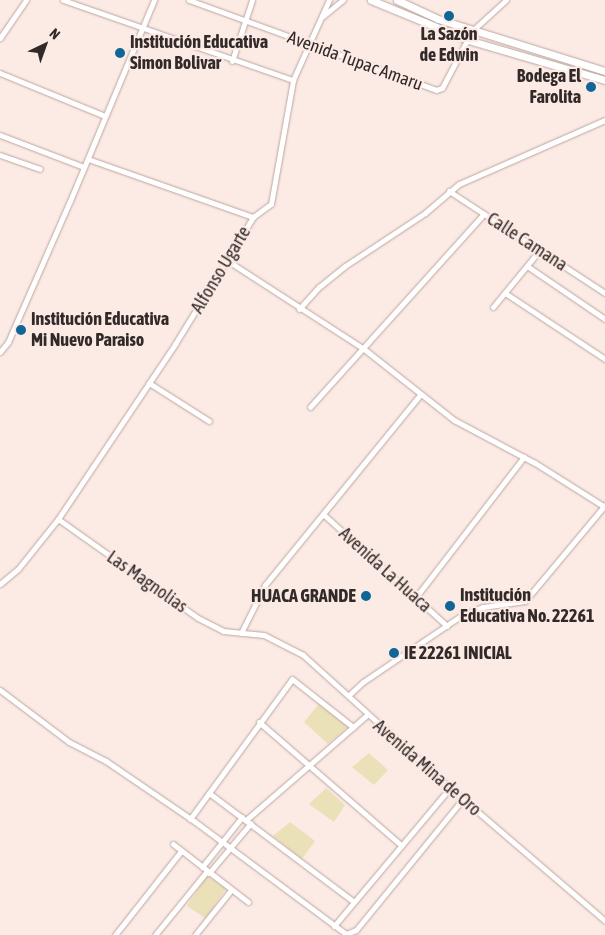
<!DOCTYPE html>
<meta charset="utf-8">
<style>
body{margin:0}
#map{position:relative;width:605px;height:935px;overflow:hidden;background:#fceae5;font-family:"Asap Condensed",sans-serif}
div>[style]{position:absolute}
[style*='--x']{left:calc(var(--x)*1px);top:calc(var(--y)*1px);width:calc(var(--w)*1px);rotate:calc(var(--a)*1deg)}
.green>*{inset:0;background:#ebe1b9;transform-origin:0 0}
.roads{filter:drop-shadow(0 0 1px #bca6a0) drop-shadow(0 0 1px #bca6a0)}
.minor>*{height:5px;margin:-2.5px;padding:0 2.5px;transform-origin:2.5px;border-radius:2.5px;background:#fff}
.major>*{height:7px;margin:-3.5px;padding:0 3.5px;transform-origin:3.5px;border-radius:3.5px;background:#fff}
.dots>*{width:14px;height:14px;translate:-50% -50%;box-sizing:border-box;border:2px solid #fceae5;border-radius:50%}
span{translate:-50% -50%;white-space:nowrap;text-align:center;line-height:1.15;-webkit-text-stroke:4.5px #fceae5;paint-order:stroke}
.poi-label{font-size:18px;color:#322a28;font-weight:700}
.left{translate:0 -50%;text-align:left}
.right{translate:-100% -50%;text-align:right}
.street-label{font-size:18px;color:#322a28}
.north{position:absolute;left:20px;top:20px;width:50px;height:50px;-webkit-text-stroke:4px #fceae5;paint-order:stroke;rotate:42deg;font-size:14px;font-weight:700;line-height:20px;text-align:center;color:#322a28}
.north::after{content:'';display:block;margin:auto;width:18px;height:22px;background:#322a28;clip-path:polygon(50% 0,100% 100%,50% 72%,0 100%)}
</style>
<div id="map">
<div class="green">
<i style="clip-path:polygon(319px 704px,348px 727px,328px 744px,304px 722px)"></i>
<i style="clip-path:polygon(369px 753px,388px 770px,374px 785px,352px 767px)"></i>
<i style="clip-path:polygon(326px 788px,345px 805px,334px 822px,309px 804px)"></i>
<i style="clip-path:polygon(290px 822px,315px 841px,302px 859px,273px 836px)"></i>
<i style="left:207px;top:876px;width:23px;height:36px;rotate:34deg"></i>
</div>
<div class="roads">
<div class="minor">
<i style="--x:63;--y:0;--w:244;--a:19.2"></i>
<i style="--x:189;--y:0;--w:263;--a:20"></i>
<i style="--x:436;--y:90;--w:6;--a:-18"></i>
<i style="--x:442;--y:88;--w:64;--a:-62.2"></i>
<i style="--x:472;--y:31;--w:46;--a:-42.4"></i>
<i style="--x:323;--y:16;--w:26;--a:-39"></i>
<i style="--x:0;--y:38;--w:46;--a:-55.6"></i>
<i style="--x:232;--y:61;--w:64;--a:-71.8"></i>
<i style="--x:0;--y:73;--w:113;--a:22.3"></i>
<i style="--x:0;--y:135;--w:90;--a:20.9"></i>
<i style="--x:0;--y:155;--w:42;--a:19.3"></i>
<i style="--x:88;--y:159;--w:175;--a:19.4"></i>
<i style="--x:449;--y:191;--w:186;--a:33.2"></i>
<i style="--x:228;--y:261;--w:162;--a:32.9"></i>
<i style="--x:364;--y:349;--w:115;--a:38.3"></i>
<i style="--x:454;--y:420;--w:92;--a:28"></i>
<i style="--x:535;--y:463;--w:83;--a:32.2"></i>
<i style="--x:527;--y:266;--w:94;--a:34.2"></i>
<i style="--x:505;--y:293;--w:120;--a:33.4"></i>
<i style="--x:493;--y:307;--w:65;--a:-50.6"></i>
<i style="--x:299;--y:309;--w:30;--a:-48"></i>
<i style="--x:319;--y:287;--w:33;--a:-39"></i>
<i style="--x:345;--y:266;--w:96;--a:-33.5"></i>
<i style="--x:425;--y:213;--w:45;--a:-40.5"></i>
<i style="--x:459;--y:184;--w:159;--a:-23.7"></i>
<i style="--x:0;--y:352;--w:13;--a:-51"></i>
<i style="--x:8;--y:342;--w:154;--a:-66.3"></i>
<i style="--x:70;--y:201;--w:218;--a:-67.3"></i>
<i style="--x:149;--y:383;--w:71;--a:32.3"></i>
<i style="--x:310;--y:407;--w:260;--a:-48"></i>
<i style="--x:323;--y:514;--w:167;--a:42.1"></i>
<i style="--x:58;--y:519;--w:171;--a:35.3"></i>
<i style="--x:198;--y:618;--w:28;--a:27"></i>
<i style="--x:223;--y:631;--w:41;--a:5.6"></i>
<i style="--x:264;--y:635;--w:44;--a:27.1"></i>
<i style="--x:303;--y:655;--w:198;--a:42.1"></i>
<i style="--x:450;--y:788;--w:204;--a:40.6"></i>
<i style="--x:0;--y:584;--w:23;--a:-40"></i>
<i style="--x:18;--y:569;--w:64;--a:-51.3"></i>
<i style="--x:58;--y:519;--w:211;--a:-56.2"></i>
<i style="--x:175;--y:344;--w:149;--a:-58.4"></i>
<i style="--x:253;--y:217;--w:22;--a:-36"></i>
<i style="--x:271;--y:204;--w:126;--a:-79.9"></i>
<i style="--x:293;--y:80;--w:88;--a:-65.8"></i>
<i style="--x:416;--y:597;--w:177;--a:-52.4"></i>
<i style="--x:241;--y:633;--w:54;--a:-63.4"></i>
<i style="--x:265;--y:585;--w:245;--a:-50.8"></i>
<i style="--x:0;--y:690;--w:86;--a:37"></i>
<i style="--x:69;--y:742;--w:42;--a:27.2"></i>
<i style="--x:106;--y:761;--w:107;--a:34.3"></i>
<i style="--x:194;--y:821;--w:189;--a:36.6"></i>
<i style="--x:346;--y:934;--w:11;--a:-22"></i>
<i style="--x:356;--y:930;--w:169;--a:-50.8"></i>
<i style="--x:349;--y:695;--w:19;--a:-43"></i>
<i style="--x:363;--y:682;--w:120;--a:-34.1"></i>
<i style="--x:462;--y:615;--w:22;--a:-21"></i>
<i style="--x:483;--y:607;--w:42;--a:-8.1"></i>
<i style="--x:525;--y:601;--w:125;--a:-50.2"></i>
<i style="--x:259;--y:722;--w:188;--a:40.9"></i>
<i style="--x:209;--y:793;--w:181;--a:36.9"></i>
<i style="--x:190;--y:819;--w:173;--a:-53.9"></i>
<i style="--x:292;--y:679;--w:78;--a:38.2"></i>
<i style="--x:246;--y:820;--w:160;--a:-41"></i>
<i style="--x:173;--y:844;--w:95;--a:37.7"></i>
<i style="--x:202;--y:867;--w:64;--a:-51.3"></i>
<i style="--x:209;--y:873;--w:65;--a:-50"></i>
<i style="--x:334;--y:926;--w:180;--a:-50"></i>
<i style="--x:115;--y:935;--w:107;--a:-51.8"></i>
<i style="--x:155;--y:935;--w:82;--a:-50.9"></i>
<i style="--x:195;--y:935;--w:58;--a:-51.3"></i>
</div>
<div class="major">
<i style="--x:371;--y:0;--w:105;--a:22.4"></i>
<i style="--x:468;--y:40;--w:143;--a:16.3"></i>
<i style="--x:397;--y:0;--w:45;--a:24.9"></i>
<i style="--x:438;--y:19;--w:175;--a:17.3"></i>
</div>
</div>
<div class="dots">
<i style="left:449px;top:16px;background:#116697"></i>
<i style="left:120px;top:53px;background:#116697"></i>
<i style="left:591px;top:87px;background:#116697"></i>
<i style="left:21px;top:330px;background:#116697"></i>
<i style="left:366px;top:596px;background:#116697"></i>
<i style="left:450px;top:606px;background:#116697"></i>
<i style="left:394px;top:653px;background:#116697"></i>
</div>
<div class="poi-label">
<span style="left:449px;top:45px">La Sazón<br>de Edwin</span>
<span class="left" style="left:130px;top:53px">Institución Educativa<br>Simon Bolivar</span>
<span class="right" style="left:581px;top:87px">Bodega El<br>Farolita</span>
<span class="left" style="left:31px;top:330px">Institución Educativa<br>Mi Nuevo Paraiso</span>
<span class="right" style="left:356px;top:596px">HUACA GRANDE</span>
<span class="left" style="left:460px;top:606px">Institución<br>Educativa No. 22261</span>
<span class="left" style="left:404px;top:653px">IE 22261 INICIAL</span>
</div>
<div class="street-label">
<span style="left:355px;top:61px;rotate:20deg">Avenida Tupac Amaru</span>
<span style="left:527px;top:242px;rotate:33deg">Calle Camana</span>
<span style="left:221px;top:270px;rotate:-59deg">Alfonso Ugarte</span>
<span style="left:385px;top:570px;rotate:42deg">Avenida La Huaca</span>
<span style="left:147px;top:582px;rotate:35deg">Las Magnolias</span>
<span style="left:427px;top:768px;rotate:41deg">Avenida Mina de Oro</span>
</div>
<div class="north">N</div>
</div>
